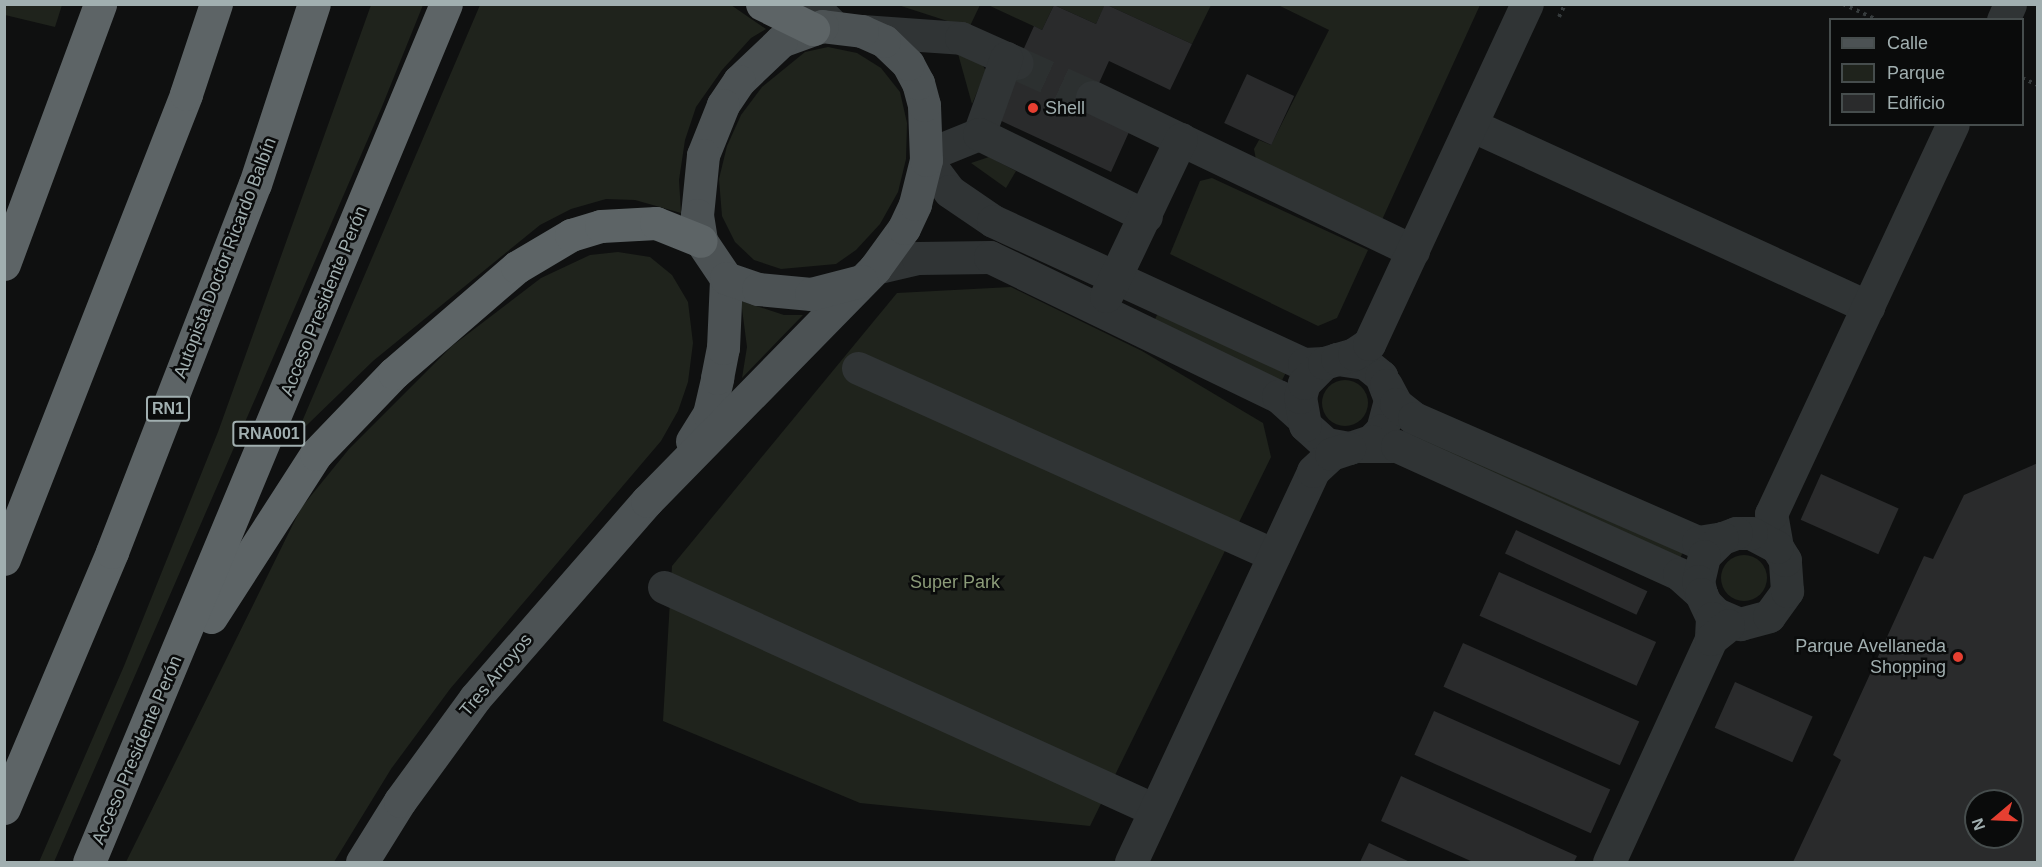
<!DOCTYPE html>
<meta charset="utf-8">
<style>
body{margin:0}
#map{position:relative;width:2042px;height:867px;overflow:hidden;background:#0f1010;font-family:Helvetica,sans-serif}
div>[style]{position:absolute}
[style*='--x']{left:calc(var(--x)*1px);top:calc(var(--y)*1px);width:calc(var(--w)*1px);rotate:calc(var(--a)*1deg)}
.green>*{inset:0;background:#1f231c;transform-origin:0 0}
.round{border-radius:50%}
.building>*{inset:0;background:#2a2b2c;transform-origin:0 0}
.minor-tunnel>*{height:33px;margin-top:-16.5px;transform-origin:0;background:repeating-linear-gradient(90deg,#2c3030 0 33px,transparent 0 49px)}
.path>*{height:4px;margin-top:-2px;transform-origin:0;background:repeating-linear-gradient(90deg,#363b3c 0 3px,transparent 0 7.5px)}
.minor>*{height:33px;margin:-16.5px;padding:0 16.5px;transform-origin:16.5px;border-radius:16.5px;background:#303435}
.major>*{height:33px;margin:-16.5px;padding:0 16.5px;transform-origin:16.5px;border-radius:16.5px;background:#4c5254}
.highway>*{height:33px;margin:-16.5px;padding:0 16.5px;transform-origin:16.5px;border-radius:16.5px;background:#5d6466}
.dots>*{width:16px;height:16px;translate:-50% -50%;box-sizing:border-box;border:3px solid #0a0b0b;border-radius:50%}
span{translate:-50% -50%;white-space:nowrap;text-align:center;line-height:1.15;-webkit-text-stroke:5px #0a0b0b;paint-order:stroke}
.shield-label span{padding:2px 4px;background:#0a0b0b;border:2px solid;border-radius:4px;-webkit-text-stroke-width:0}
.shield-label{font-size:16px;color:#a1afb0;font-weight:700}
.poi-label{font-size:18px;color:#a1afb0}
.left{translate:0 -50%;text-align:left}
.right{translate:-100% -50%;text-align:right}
.street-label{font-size:18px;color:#a1afb0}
.park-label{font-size:18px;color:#8b9b78}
.frame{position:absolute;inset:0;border:6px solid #a1afb0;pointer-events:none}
.legend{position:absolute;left:1829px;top:18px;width:195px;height:108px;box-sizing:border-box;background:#0a0b0b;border:2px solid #464d4d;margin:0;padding:8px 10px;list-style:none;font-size:18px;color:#a1afb0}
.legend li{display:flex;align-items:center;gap:12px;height:30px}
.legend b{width:30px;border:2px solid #464d4d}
.north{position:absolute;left:1964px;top:789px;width:60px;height:60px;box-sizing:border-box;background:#0a0b0b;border:2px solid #464d4d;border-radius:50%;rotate:251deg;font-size:16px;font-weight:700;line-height:24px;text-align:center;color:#a1afb0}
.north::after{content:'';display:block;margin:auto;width:21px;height:27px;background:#e63f31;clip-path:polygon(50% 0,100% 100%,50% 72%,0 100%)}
</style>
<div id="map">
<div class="green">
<i style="clip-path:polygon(5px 4px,62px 4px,62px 5px,55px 27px,5px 15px)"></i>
<i style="clip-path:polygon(371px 5px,423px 5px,381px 109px,54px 862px,39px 862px,124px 666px,218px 432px)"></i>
<i style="clip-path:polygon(480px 5px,731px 5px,766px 29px,751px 38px,722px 70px,696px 107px,685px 140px,679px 180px,681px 213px,635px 200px,606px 199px,571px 209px,540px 225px,373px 361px,306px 426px,301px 424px)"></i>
<i style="clip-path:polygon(898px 5px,980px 5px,969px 28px)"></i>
<i style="clip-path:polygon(988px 5px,1105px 5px,1096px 24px,1054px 5px,1042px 30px)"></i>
<i style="clip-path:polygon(1107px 5px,1211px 5px,1192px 44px)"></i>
<i style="clip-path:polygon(1278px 5px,1480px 5px,1381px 222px,1257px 165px,1254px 149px,1259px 140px,1271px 145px,1329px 30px)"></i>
<i style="clip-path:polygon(828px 47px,857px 53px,881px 68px,900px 92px,907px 123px,906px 159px,898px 192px,880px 224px,856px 250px,836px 264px,781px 269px,754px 260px,735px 242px,722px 216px,719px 179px,727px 146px,741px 115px,762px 87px,805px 52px)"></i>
<i style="clip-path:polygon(957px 50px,982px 64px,986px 71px,972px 104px)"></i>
<i style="clip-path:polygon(989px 157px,1016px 171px,1006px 188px,971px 163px)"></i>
<i style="clip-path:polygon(1212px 178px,1368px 250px,1337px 318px,1318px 326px,1170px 254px,1200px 181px)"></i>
<i style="clip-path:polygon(618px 252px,650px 257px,672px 275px,688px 302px,693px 343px,688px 382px,678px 411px,661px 441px,450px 689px,391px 769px,334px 862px,126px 862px,301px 508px,349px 449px,452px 346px,541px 278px,590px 255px)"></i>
<i style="clip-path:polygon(1011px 287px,1142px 351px,1263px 423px,1271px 457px,1090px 826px,860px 803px,663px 721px,672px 566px,897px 293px)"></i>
<i style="clip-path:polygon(741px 301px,784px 315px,803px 315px,742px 378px,747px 347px)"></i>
<i style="left:1159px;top:311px;width:141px;height:10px;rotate:26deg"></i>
<i class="round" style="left:1322px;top:380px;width:46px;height:46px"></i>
<i style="left:1406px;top:429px;width:303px;height:10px;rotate:24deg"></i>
<i class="round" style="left:1721px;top:555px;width:46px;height:46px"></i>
</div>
<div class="building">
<i style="clip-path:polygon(1105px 4px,1192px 44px,1170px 90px,1109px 61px,1086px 112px,1129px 132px,1111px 172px,993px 117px,1034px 26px,1042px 30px,1054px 5px,1096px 24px)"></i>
<i style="left:1247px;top:74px;width:52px;height:54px;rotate:25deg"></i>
<i style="clip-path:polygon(evenodd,2038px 463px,2038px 862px,1793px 862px,1841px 760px,1833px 755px,1924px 556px,1933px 559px,1964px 495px,2038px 463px,1976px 801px,2012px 801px,2012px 837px,1976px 837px,1976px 801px)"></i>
<i style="left:1821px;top:474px;width:85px;height:50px;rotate:24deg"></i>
<i style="left:1516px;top:530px;width:145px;height:26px;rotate:25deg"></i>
<i style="left:1499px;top:572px;width:172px;height:48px;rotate:24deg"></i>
<i style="left:1463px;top:643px;width:193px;height:48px;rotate:24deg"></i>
<i style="left:1735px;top:682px;width:85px;height:50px;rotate:24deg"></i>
<i style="left:1434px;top:711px;width:193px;height:48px;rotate:24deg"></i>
<i style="clip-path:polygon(1401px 776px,1577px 856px,1574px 862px,1473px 862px,1381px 821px)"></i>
<i style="clip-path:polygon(1369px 843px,1410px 862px,1360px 862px)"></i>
</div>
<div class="minor-tunnel">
<i style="--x:1017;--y:63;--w:82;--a:24.4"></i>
</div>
<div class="path">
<i style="--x:1843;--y:4;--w:38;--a:25"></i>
<i style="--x:1559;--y:17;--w:14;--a:-65"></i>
<i style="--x:2022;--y:78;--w:17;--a:24"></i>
</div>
<div class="minor">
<i style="--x:811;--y:4;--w:30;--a:45"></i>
<i style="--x:2003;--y:20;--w:17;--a:-66"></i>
<i style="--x:862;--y:31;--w:99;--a:4"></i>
<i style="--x:961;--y:38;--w:61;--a:24.1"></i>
<i style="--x:1092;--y:97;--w:356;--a:25.6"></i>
<i style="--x:1471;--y:125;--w:437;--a:24.6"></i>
<i style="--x:979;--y:134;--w:81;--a:-70.4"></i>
<i style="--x:927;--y:155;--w:56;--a:-22"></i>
<i style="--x:979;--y:134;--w:186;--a:26.2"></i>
<i style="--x:926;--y:160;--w:39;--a:53"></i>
<i style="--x:949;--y:191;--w:53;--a:34.3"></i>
<i style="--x:993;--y:221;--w:342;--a:24.7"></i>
<i style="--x:1304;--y:364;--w:20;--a:-3"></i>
<i style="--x:875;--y:268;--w:44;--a:-13.1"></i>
<i style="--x:918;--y:258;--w:72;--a:-0.8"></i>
<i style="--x:990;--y:257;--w:320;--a:25.8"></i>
<i style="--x:1278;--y:396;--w:31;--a:42"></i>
<i style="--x:1106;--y:296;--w:174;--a:-64.5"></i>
<i style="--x:1337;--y:359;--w:28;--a:8"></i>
<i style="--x:1365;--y:363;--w:21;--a:39"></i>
<i style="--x:1381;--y:376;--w:26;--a:69"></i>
<i style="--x:1390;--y:400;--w:31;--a:105"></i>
<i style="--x:1382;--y:430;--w:16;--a:135"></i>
<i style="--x:1371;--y:441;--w:23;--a:162"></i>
<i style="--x:1349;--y:448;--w:23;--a:-170"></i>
<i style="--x:1326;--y:444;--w:28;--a:-138"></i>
<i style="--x:1305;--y:425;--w:28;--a:-100"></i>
<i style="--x:1300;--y:397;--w:15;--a:-74"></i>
<i style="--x:1304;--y:383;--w:28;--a:-45"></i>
<i style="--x:1324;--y:363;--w:14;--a:-17"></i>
<i style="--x:1337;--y:359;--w:18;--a:-16"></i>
<i style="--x:1354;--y:354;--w:18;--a:-34"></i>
<i style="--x:1369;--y:344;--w:375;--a:-65.1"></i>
<i style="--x:858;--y:368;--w:456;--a:24.2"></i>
<i style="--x:1386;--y:385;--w:21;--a:62"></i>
<i style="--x:1396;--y:404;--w:23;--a:38"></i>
<i style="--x:1414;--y:418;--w:310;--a:23.6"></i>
<i style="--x:1698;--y:542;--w:24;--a:-9"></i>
<i style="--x:1360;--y:446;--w:37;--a:0"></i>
<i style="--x:1397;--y:446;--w:310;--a:24.4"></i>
<i style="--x:1679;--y:574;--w:30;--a:42"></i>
<i style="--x:1777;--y:547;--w:34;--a:-100"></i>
<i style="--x:1771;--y:514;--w:430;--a:-65"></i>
<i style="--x:664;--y:587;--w:539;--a:24.43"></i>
<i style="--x:1707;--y:605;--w:13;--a:45"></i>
<i style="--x:1716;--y:614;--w:26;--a:23"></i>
<i style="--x:1740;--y:624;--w:30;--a:-15"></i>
<i style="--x:1769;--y:616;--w:31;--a:-54"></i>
<i style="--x:1787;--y:591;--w:31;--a:-94"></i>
<i style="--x:1785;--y:560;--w:15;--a:-122"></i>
<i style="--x:1777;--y:547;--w:30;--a:-152"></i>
<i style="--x:1751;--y:533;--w:15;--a:180"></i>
<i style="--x:1736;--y:533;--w:15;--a:160"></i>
<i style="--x:1722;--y:538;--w:25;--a:135"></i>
<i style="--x:1704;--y:556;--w:26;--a:103"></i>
<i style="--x:1698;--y:581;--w:13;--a:77"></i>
<i style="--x:1701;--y:594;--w:26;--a:65"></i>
<i style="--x:1712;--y:618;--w:21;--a:93"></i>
<i style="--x:1131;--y:862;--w:431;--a:-65"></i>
<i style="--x:1313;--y:471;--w:25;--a:-43"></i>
<i style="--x:1331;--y:454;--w:19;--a:-18"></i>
<i style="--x:1609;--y:862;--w:245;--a:-65.4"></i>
<i style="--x:1711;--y:639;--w:22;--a:-39"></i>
</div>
<div class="major">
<i style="--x:692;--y:441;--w:32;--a:-58"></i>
<i style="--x:709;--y:414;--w:37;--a:-77"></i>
<i style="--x:717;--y:378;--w:31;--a:-79"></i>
<i style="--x:723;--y:348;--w:70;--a:-87.5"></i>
<i style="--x:362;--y:862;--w:72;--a:-58.1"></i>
<i style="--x:400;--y:801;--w:127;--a:-53.9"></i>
<i style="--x:475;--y:698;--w:262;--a:-48.9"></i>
<i style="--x:647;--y:501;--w:326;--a:-45.6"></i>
<i style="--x:875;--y:268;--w:49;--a:-54.1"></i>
<i style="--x:904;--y:228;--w:26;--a:-65"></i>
<i style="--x:915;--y:204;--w:45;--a:-76"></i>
<i style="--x:926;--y:160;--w:55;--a:-92.1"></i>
<i style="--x:924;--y:105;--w:23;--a:-105"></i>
<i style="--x:918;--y:83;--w:21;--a:-118"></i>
<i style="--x:908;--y:64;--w:33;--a:-136"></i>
<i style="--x:884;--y:41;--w:24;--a:-156"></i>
<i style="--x:862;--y:31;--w:40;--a:-172.9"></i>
<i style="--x:822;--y:26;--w:44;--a:159.9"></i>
<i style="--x:781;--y:41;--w:58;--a:136.4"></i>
<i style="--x:739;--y:81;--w:29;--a:124"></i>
<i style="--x:723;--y:105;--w:54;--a:111.8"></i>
<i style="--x:703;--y:155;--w:60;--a:95.7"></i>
<i style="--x:697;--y:215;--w:26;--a:81"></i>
<i style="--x:701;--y:241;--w:45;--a:56"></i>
<i style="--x:726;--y:278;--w:34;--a:19"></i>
<i style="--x:758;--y:289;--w:53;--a:5.4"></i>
<i style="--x:811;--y:294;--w:52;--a:-14.6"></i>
</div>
<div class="highway">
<i style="--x:762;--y:4;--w:57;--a:26.1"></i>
<i style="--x:4;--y:264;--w:277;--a:-69.7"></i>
<i style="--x:4;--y:559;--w:499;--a:-68.6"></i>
<i style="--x:186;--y:94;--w:95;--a:-71.6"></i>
<i style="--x:211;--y:617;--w:194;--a:-57.2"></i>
<i style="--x:316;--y:454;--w:112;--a:-46.1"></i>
<i style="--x:394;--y:373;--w:162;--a:-40.8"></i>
<i style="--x:517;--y:267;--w:63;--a:-30.7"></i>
<i style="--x:571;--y:235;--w:31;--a:-17"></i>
<i style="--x:601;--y:226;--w:55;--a:-3.1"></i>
<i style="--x:656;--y:223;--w:48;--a:21.8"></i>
<i style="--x:4;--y:808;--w:278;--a:-67.1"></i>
<i style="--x:112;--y:552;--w:395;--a:-68.8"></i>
<i style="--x:255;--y:184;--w:189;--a:-71.9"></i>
<i style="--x:89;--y:862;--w:929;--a:-67.41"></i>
</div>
<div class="dots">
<i style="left:1033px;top:108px;background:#e63f31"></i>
<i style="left:1958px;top:657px;background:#e63f31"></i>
</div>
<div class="shield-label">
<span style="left:168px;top:409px">RN1</span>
<span style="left:269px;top:434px">RNA001</span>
</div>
<div class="poi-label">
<span class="left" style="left:1045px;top:108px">Shell</span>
<span class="right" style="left:1946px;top:657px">Parque Avellaneda<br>Shopping</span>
</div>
<div class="street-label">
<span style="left:225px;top:258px;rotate:-69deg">Autopista Doctor Ricardo Balbín</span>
<span style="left:324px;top:301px;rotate:-68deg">Acceso Presidente Perón</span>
<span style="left:496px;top:675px;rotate:-50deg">Tres Arroyos</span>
<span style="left:137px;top:750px;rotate:-67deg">Acceso Presidente Perón</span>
</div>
<div class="park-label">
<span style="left:955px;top:582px">Super Park</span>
</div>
<div class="frame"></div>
<ul class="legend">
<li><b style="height:8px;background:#4c5254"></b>Calle</li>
<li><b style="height:16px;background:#1f231c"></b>Parque</li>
<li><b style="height:16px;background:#2a2b2c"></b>Edificio</li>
</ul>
<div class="north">N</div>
</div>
